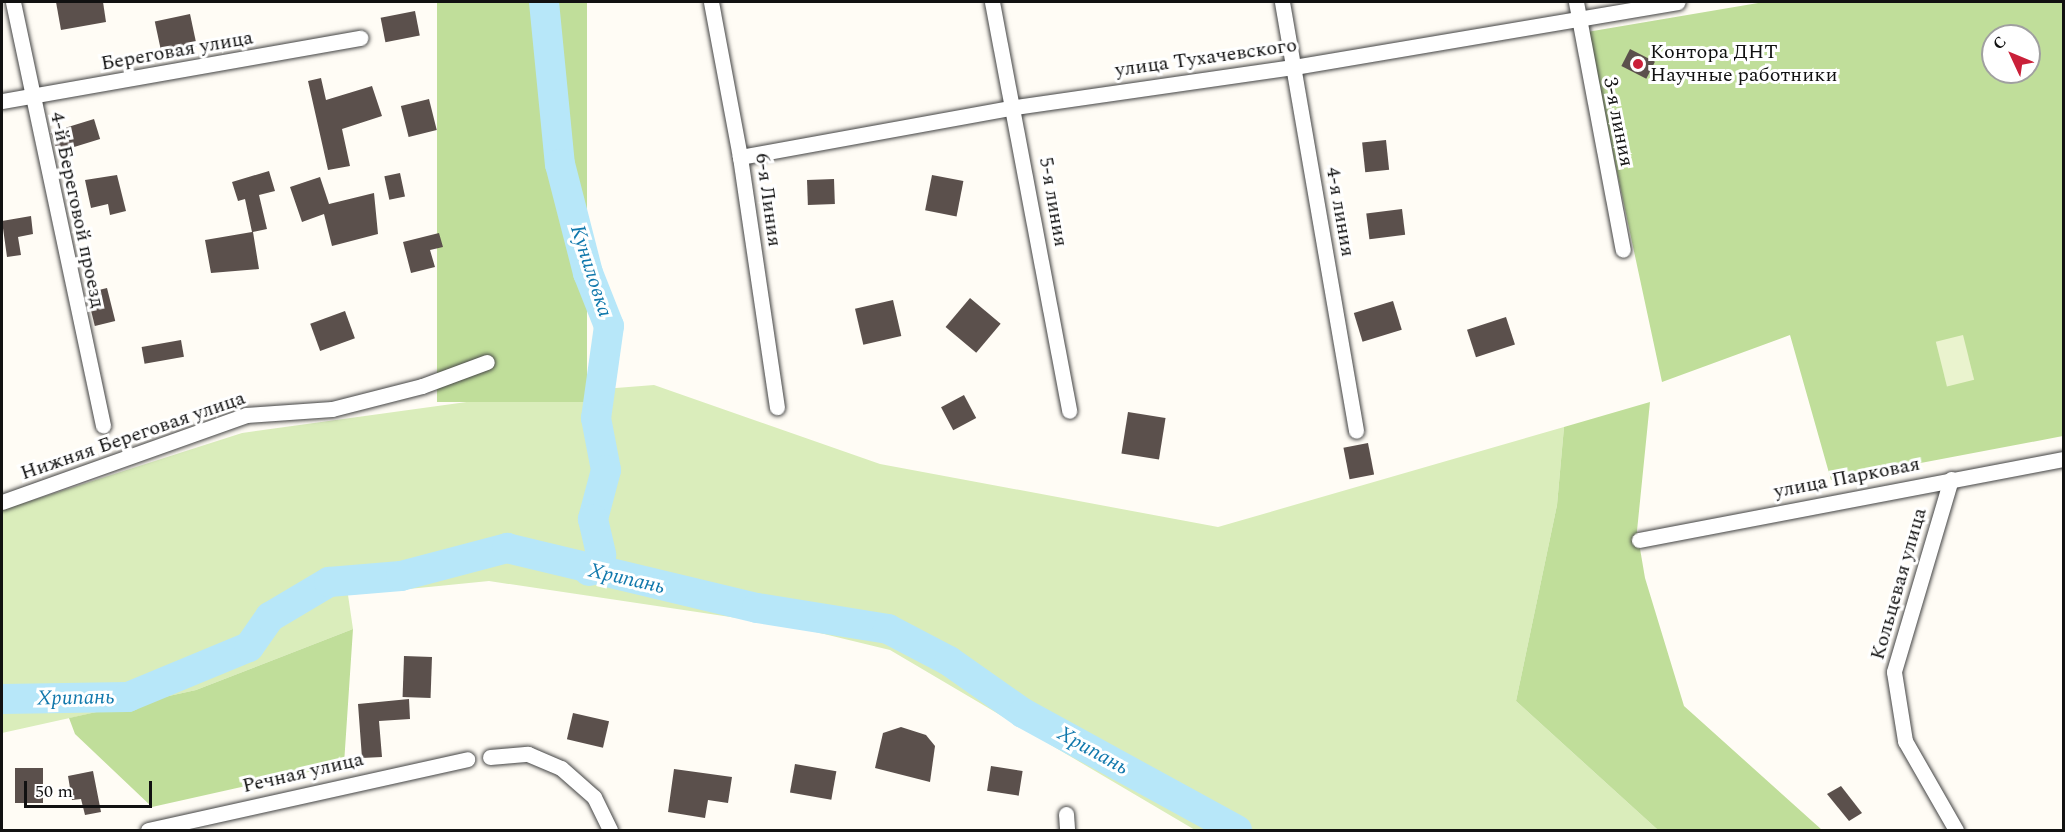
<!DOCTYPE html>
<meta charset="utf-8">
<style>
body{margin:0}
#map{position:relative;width:2065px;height:832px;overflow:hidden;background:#fffcf5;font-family:Spectral,serif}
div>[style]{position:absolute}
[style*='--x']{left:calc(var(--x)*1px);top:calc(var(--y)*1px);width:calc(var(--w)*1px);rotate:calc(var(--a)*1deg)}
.green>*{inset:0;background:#daedbb}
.forest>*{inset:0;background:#c0de9a;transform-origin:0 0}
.pitch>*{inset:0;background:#eaf3ce;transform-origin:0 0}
.river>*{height:30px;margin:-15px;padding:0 15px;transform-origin:15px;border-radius:15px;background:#b7e7f9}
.building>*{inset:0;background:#5b504c;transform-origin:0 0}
.roads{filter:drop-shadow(0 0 2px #444) drop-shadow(0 0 2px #444)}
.minor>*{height:15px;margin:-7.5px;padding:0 7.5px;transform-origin:7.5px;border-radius:7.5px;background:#fff}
.dots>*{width:16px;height:16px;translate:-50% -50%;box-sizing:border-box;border:3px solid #fff;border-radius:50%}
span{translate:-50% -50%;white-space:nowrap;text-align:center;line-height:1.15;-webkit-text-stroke:6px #fff;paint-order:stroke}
.street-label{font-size:20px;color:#111}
.poi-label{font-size:20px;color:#111}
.left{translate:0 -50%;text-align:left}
.water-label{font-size:21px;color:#1178ac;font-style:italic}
.frame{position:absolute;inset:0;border:3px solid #111;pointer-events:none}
.north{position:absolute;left:1981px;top:24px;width:60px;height:60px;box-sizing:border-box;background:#fff;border:2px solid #a0a0a0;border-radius:50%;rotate:314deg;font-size:16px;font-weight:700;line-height:24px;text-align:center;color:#111}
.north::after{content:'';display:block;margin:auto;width:21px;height:27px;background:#ca2039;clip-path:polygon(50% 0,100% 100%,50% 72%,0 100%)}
.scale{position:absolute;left:24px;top:781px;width:128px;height:27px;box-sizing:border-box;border:3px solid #111;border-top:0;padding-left:8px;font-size:18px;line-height:21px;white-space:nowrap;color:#111;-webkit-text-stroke:4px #fff;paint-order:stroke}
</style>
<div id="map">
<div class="green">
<i style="clip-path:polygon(654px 385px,880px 464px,1218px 527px,1564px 427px,1557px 505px,1516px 701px,1658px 830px,1195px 830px,890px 650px,791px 626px,489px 581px,348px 595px,353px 629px,196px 690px,2px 733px,2px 510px,242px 433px,503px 397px)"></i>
</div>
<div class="forest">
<i style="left:437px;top:2px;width:150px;height:400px"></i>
<i style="clip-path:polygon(evenodd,1764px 2px,2063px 2px,2063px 436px,1831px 480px,1790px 335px,1662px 382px,1587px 32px,1764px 2px,1993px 36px,2029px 36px,2029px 72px,1993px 72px,1993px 36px)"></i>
<i style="clip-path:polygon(1650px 402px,1637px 531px,1645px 578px,1684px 706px,1822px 830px,1658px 830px,1516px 701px,1557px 505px,1564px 427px)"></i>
<i style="clip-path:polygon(353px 629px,344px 764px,152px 807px,75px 734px,69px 718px,196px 690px)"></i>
</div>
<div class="pitch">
<i style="left:1963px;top:335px;width:46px;height:28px;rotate:76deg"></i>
</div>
<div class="river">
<i style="--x:544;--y:2;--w:163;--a:84.4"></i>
<i style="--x:560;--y:164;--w:113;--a:75.6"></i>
<i style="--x:588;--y:273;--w:57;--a:68.4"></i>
<i style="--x:609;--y:326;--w:93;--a:98"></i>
<i style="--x:596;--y:418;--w:53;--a:79.1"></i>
<i style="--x:606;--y:470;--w:51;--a:104.9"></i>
<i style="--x:593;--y:519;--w:37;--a:77"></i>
<i style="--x:601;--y:555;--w:20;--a:127"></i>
<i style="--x:2;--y:699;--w:126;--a:-0.9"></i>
<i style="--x:128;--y:697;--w:131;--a:-22.5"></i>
<i style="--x:249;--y:647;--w:37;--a:-55"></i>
<i style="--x:270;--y:617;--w:69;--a:-30.7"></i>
<i style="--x:329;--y:582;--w:72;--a:-4.8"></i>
<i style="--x:401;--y:576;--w:110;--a:-14.8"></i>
<i style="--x:507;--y:548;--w:257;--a:13.5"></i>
<i style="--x:757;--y:608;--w:133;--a:9.1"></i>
<i style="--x:888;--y:629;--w:69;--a:27.7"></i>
<i style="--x:949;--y:661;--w:90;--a:35.1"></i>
<i style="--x:1023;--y:713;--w:244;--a:28.7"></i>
</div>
<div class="building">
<i style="clip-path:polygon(56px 2px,103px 2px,106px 22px,61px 30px)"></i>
<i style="left:415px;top:11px;width:25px;height:35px;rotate:79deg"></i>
<i style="left:190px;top:14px;width:33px;height:36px;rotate:78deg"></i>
<i style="left:1630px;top:49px;width:28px;height:19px;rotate:27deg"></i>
<i style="clip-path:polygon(321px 78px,326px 100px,372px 86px,382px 116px,342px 129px,350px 166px,328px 170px,308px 81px)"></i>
<i style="left:429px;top:99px;width:32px;height:29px;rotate:76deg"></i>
<i style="left:94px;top:119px;width:21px;height:45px;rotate:73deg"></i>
<i style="left:1386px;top:140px;width:30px;height:24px;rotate:84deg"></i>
<i style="clip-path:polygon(269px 171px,275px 191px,259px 195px,267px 229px,253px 232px,259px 269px,211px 273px,205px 240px,252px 232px,245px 199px,238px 201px,232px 182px)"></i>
<i style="left:400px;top:173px;width:24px;height:16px;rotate:78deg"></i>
<i style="clip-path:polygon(117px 175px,126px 211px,110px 215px,108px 204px,91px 208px,85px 180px)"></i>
<i style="left:932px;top:175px;width:32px;height:36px;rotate:11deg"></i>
<i style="clip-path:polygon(320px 177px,329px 204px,374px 193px,378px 234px,332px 246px,324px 214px,302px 222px,290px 187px)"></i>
<i style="left:834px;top:179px;width:25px;height:27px;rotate:88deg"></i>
<i style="left:1402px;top:209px;width:26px;height:36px;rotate:83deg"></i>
<i style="clip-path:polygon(31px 216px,33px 234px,18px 237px,21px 255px,7px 257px,2px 221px)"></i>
<i style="clip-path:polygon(439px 233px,443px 247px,430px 250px,435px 267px,411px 273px,403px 242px)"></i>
<i style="left:107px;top:288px;width:34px;height:21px;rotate:76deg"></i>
<i style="left:970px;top:298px;width:40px;height:38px;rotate:40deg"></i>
<i style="left:893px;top:300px;width:37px;height:39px;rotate:77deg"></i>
<i style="left:1393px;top:301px;width:30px;height:41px;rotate:73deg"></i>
<i style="left:345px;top:311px;width:29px;height:37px;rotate:70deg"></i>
<i style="left:1506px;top:317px;width:29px;height:41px;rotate:72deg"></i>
<i style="left:181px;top:340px;width:17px;height:40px;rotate:80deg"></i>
<i style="left:964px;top:395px;width:26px;height:26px;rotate:62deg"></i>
<i style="left:1128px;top:412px;width:38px;height:42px;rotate:9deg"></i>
<i style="left:1368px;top:443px;width:32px;height:25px;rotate:79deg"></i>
<i style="left:404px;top:656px;width:28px;height:41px;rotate:2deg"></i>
<i style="clip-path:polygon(409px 699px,410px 719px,379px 721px,382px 757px,362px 758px,358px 704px)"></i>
<i style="left:573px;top:713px;width:37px;height:27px;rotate:13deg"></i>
<i style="clip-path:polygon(901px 727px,926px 735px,935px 746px,930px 782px,875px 768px,883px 733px)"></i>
<i style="left:795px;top:764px;width:42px;height:29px;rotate:10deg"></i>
<i style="left:991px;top:766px;width:32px;height:25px;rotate:9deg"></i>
<i style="left:43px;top:768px;width:35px;height:28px;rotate:90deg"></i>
<i style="clip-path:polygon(674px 769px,732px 777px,728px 803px,708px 800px,705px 818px,668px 812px)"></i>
<i style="clip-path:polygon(93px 771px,101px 812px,85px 815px,81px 799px,72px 800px,68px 776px)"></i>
<i style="clip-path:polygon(1841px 786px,1862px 813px,1849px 821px,1827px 794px)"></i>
</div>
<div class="roads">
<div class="minor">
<i style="--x:13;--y:2;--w:433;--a:78"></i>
<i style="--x:711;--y:2;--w:158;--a:79.4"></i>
<i style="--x:740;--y:157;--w:253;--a:81.6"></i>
<i style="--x:992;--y:2;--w:416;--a:79.3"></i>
<i style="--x:1282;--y:2;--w:435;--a:80.2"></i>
<i style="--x:1576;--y:2;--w:252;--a:79.3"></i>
<i style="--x:2;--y:101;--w:364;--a:-10"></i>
<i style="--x:740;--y:157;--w:280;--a:-10.3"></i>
<i style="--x:1015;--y:107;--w:282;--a:-8.2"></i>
<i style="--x:1294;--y:67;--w:389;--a:-9.6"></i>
<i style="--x:1951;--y:479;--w:201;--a:106.5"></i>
<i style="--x:1894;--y:672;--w:70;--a:80.9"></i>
<i style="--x:1905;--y:741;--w:103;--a:60.2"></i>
<i style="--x:2;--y:502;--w:259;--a:-19.6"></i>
<i style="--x:246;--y:415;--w:86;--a:-4"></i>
<i style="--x:332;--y:409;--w:93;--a:-14.3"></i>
<i style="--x:422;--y:386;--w:69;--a:-20.3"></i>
<i style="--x:1639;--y:540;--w:433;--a:-10.8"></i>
<i style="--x:490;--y:757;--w:38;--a:-5"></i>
<i style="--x:528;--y:754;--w:36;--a:23"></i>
<i style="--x:561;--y:768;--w:44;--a:41.3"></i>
<i style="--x:594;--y:797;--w:37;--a:64"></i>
<i style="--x:1066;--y:814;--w:16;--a:86"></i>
<i style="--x:148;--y:830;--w:327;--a:-12.5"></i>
</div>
</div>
<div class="dots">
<i style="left:1638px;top:64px;background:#ca2039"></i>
</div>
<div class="street-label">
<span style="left:177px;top:51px;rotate:-10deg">Береговая улица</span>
<span style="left:1206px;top:58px;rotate:-8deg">улица Тухачевского</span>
<span style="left:1618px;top:122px;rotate:79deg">3-я линия</span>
<span style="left:768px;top:200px;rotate:82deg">6-я Линия</span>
<span style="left:1053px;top:202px;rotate:80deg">5-я линия</span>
<span style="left:77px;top:210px;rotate:78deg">4-й Береговой проезд</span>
<span style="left:1340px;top:212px;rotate:80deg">4-я линия</span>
<span style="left:133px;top:436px;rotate:-19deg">Нижняя Береговая улица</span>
<span style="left:1847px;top:478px;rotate:-11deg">улица Парковая</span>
<span style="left:1899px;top:584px;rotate:-74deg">Кольцевая улица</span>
<span style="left:303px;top:773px;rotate:-13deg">Речная улица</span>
</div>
<div class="poi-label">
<span class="left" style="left:1650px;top:64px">Контора ДНТ<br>Научные работники</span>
</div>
<div class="water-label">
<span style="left:591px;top:271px;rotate:72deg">Куниловка</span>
<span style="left:627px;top:579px;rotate:13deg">Хрипань</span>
<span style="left:76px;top:698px;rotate:-1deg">Хрипань</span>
<span style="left:1093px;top:751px;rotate:29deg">Хрипань</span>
</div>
<div class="frame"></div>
<div class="north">С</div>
<div class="scale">50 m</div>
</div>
